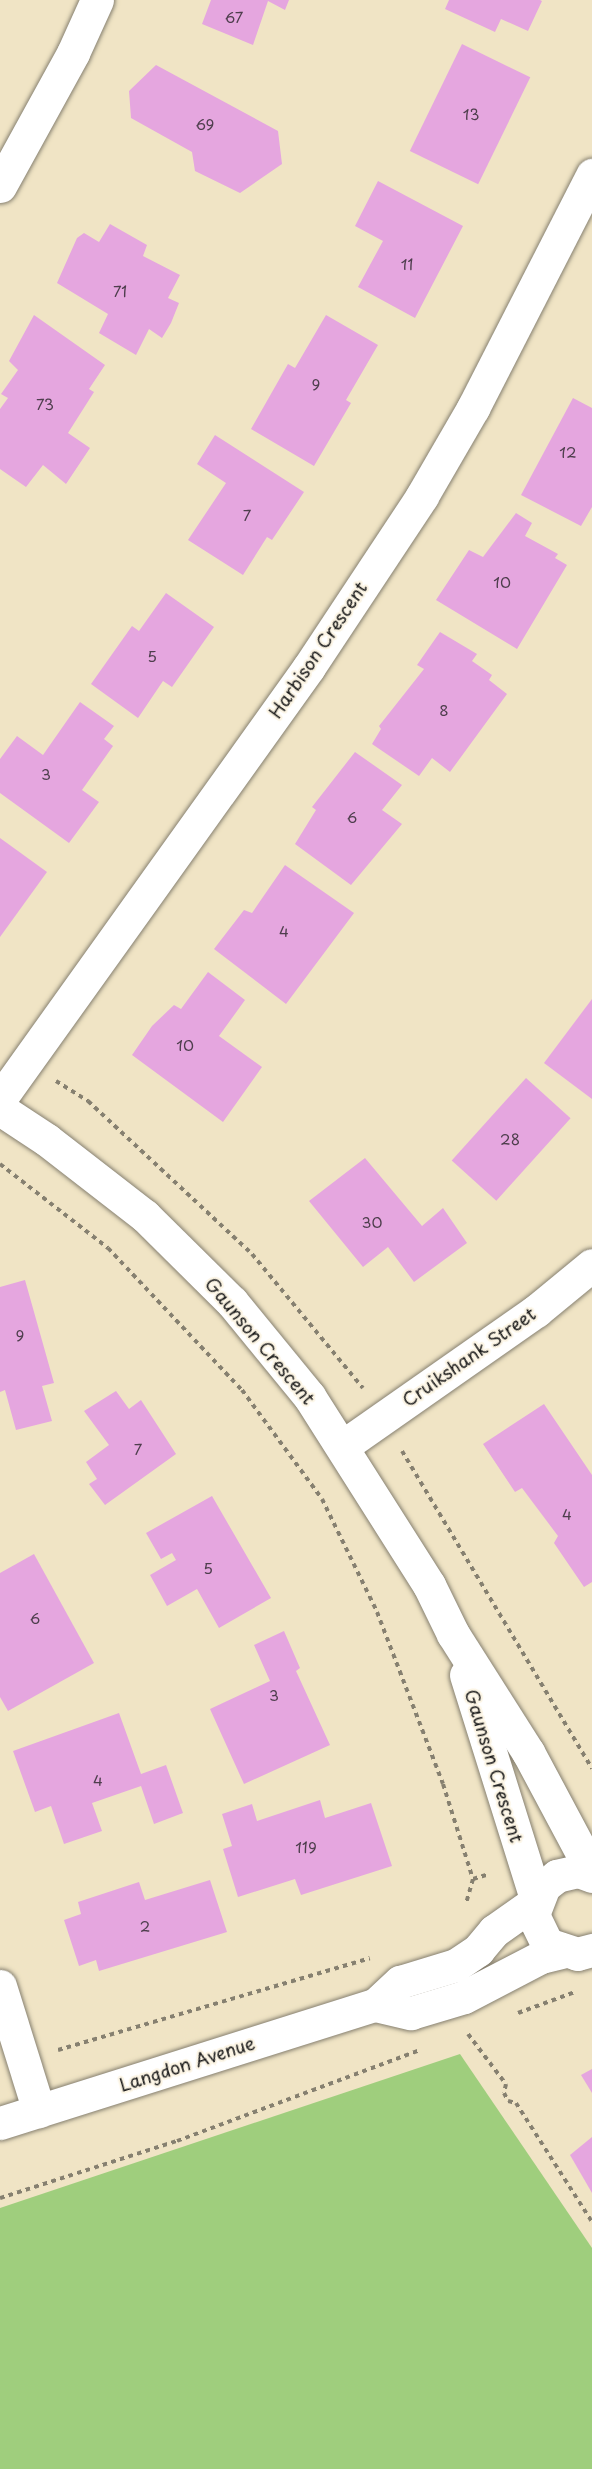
<!DOCTYPE html>
<style>
body{margin:0}
#map{position:relative;width:592px;height:2469px;overflow:hidden;background:#f0e4c5;font-family:"Playpen Sans",sans-serif}
div>[style]{position:absolute}
[style*='--x']{left:calc(var(--x)*1px);top:calc(var(--y)*1px);width:calc(var(--w)*1px);rotate:calc(var(--a)*1deg)}
.green>*{inset:0;background:#9fce7d}
.building>*{inset:0;background:#e5a6df;transform-origin:0 0}
.path>*{height:4px;margin-top:-2px;transform-origin:0;background:repeating-linear-gradient(90deg,#868070 0 4.5px,transparent 0 9px)}
.roads{filter:drop-shadow(0 0 2px #868070) drop-shadow(0 0 2px #868070)}
.minor>*{height:33px;margin:-16.5px;padding:0 16.5px;transform-origin:16.5px;border-radius:16.5px;background:#fff}
.tertiary>*{height:33px;margin:-16.5px;padding:0 16.5px;transform-origin:16.5px;border-radius:16.5px;background:#fff}
span{translate:-50% -50%;white-space:nowrap;text-align:center;line-height:1.15;-webkit-text-stroke:4.5px #fcf5e5;paint-order:stroke}
.number-label{font-size:15px;color:#4e3e4d}
.number-label span{-webkit-text-stroke-width:0}
.street-label{font-size:18px;color:#1c1c1c}
</style>
<div id="map">
<div class="green">
<i style="clip-path:polygon(460px 2054px,592px 2248px,592px 2469px,0 2469px,0 2208px)"></i>
</div>
<div class="building">
<i style="clip-path:polygon(211px 0,289px 0,285px 10px,268px 1px,253px 45px,202px 24px)"></i>
<i style="clip-path:polygon(449px 0,540px 0,542px 1px,528px 31px,501px 19px,495px 32px,445px 9px)"></i>
<i style="left:462px;top:44px;width:76px;height:119px;rotate:26deg"></i>
<i style="clip-path:polygon(156px 65px,278px 131px,282px 164px,240px 193px,195px 171px,192px 152px,131px 118px,129px 91px)"></i>
<i style="clip-path:polygon(378px 181px,463px 226px,415px 318px,358px 287px,383px 241px,355px 226px)"></i>
<i style="clip-path:polygon(110px 224px,147px 245px,143px 256px,180px 275px,168px 298px,179px 303px,171px 323px,162px 338px,149px 329px,136px 355px,99px 333px,108px 314px,57px 283px,77px 238px,84px 233px,99px 242px)"></i>
<i style="clip-path:polygon(34px 315px,105px 365px,89px 389px,94px 392px,68px 433px,90px 448px,66px 484px,43px 465px,26px 487px,0 469px,0 409px,8px 398px,1px 394px,18px 370px,9px 361px)"></i>
<i style="clip-path:polygon(326px 315px,378px 345px,346px 400px,351px 403px,314px 466px,251px 429px,288px 364px,295px 368px)"></i>
<i style="clip-path:polygon(573px 398px,592px 408px,592px 507px,581px 526px,521px 495px)"></i>
<i style="clip-path:polygon(215px 435px,304px 492px,272px 540px,267px 537px,243px 575px,188px 540px,226px 483px,197px 464px)"></i>
<i style="clip-path:polygon(516px 513px,532px 523px,525px 536px,558px 554px,555px 558px,567px 565px,517px 649px,436px 600px,469px 550px,483px 557px)"></i>
<i style="clip-path:polygon(166px 593px,214px 627px,172px 687px,163px 681px,138px 718px,91px 684px,132px 626px,139px 631px)"></i>
<i style="clip-path:polygon(440px 632px,477px 654px,472px 661px,492px 675px,489px 680px,507px 694px,450px 772px,432px 758px,419px 776px,372px 744px,381px 729px,379px 726px,424px 669px,417px 665px)"></i>
<i style="clip-path:polygon(80px 702px,114px 726px,104px 739px,113px 746px,82px 790px,99px 802px,69px 843px,0 793px,0 759px,17px 736px,43px 755px)"></i>
<i style="clip-path:polygon(355px 752px,402px 785px,382px 810px,402px 824px,351px 885px,295px 844px,316px 810px,312px 807px)"></i>
<i style="clip-path:polygon(0 838px,47px 872px,0 937px)"></i>
<i style="clip-path:polygon(285px 865px,354px 913px,286px 1004px,214px 949px,244px 910px,252px 913px)"></i>
<i style="clip-path:polygon(208px 972px,245px 1000px,219px 1036px,262px 1067px,223px 1122px,132px 1055px,152px 1026px,174px 1005px,181px 1009px)"></i>
<i style="clip-path:polygon(592px 999px,592px 1099px,544px 1063px)"></i>
<i style="left:526px;top:1078px;width:60px;height:111px;rotate:42deg"></i>
<i style="clip-path:polygon(365px 1158px,422px 1226px,443px 1208px,467px 1243px,414px 1282px,388px 1247px,363px 1267px,309px 1201px)"></i>
<i style="clip-path:polygon(25px 1280px,54px 1383px,42px 1386px,52px 1421px,16px 1430px,5px 1390px,0 1392px,0 1287px)"></i>
<i style="clip-path:polygon(116px 1391px,129px 1409px,141px 1400px,176px 1454px,105px 1505px,89px 1484px,97px 1479px,86px 1462px,109px 1445px,84px 1411px)"></i>
<i style="clip-path:polygon(544px 1404px,592px 1475px,592px 1582px,584px 1587px,554px 1543px,558px 1536px,522px 1488px,515px 1492px,483px 1444px)"></i>
<i style="clip-path:polygon(212px 1496px,271px 1598px,219px 1628px,197px 1589px,167px 1606px,150px 1575px,176px 1560px,172px 1553px,161px 1559px,146px 1533px)"></i>
<i style="clip-path:polygon(34px 1554px,94px 1663px,8px 1711px,0 1697px,0 1573px)"></i>
<i style="clip-path:polygon(284px 1631px,300px 1668px,296px 1671px,330px 1745px,244px 1784px,210px 1709px,270px 1681px,254px 1645px)"></i>
<i style="clip-path:polygon(119px 1713px,141px 1774px,166px 1765px,183px 1813px,154px 1824px,141px 1786px,92px 1803px,102px 1831px,64px 1844px,51px 1806px,35px 1812px,13px 1751px)"></i>
<i style="clip-path:polygon(320px 1800px,325px 1818px,371px 1803px,392px 1866px,301px 1895px,295px 1879px,238px 1897px,223px 1849px,232px 1846px,222px 1814px,252px 1804px,257px 1821px)"></i>
<i style="clip-path:polygon(210px 1880px,227px 1932px,99px 1971px,96px 1960px,79px 1966px,64px 1920px,81px 1914px,78px 1902px,139px 1882px,145px 1900px)"></i>
<i style="clip-path:polygon(592px 2069px,592px 2093px,581px 2075px)"></i>
<i style="clip-path:polygon(592px 2137px,592px 2193px,570px 2155px)"></i>
</div>
<div class="path">
<i style="--x:56;--y:1081;--w:38;--a:32"></i>
<i style="--x:88;--y:1101;--w:224;--a:43"></i>
<i style="--x:252;--y:1254;--w:174;--a:50.4"></i>
<i style="--x:0;--y:1164;--w:137;--a:37.9"></i>
<i style="--x:108;--y:1248;--w:195;--a:46.7"></i>
<i style="--x:242;--y:1390;--w:135;--a:53.7"></i>
<i style="--x:322;--y:1499;--w:126;--a:64"></i>
<i style="--x:377;--y:1612;--w:184;--a:69"></i>
<i style="--x:443;--y:1784;--w:100;--a:72.5"></i>
<i style="--x:473;--y:1879;--w:26;--a:106"></i>
<i style="--x:402;--y:1451;--w:370;--a:59.1"></i>
<i style="--x:473;--y:1879;--w:17;--a:-17"></i>
<i style="--x:518;--y:2013;--w:61;--a:-20.2"></i>
<i style="--x:468;--y:2034;--w:63;--a:52.8"></i>
<i style="--x:506;--y:2084;--w:9;--a:103"></i>
<i style="--x:504;--y:2093;--w:9;--a:63"></i>
<i style="--x:508;--y:2101;--w:8;--a:14"></i>
<i style="--x:516;--y:2103;--w:141;--a:57.4"></i>
<i style="--x:58;--y:2050;--w:325;--a:-16.4"></i>
<i style="--x:0;--y:2198;--w:186;--a:-17.9"></i>
<i style="--x:177;--y:2141;--w:257;--a:-20.5"></i>
</div>
<div class="roads">
<div class="minor">
<i style="--x:0;--y:186;--w:152;--a:-61.2"></i>
<i style="--x:73;--y:53;--w:58;--a:-65.6"></i>
<i style="--x:0;--y:1099;--w:531;--a:-54.42"></i>
<i style="--x:309;--y:667;--w:205;--a:-56.5"></i>
<i style="--x:422;--y:496;--w:102;--a:-59.9"></i>
<i style="--x:473;--y:408;--w:262;--a:-62.9"></i>
<i style="--x:343;--y:1446;--w:236;--a:-35"></i>
<i style="--x:536;--y:1311;--w:72;--a:-39.4"></i>
<i style="--x:0;--y:1986;--w:131;--a:72.7"></i>
</div>
<div class="tertiary">
<i style="--x:0;--y:1109;--w:56;--a:33.4"></i>
<i style="--x:47;--y:1140;--w:124;--a:37.8"></i>
<i style="--x:145;--y:1216;--w:122;--a:44.7"></i>
<i style="--x:232;--y:1302;--w:122;--a:50.7"></i>
<i style="--x:309;--y:1396;--w:224;--a:57.6"></i>
<i style="--x:429;--y:1585;--w:55;--a:63.9"></i>
<i style="--x:453;--y:1634;--w:140;--a:57.6"></i>
<i style="--x:528;--y:1752;--w:136;--a:61.9"></i>
<i style="--x:466;--y:1675;--w:235;--a:72.6"></i>
<i style="--x:592;--y:1876;--w:15;--a:-160"></i>
<i style="--x:578;--y:1871;--w:22;--a:167"></i>
<i style="--x:557;--y:1876;--w:16;--a:142"></i>
<i style="--x:544;--y:1886;--w:31;--a:111"></i>
<i style="--x:533;--y:1915;--w:32;--a:64"></i>
<i style="--x:547;--y:1944;--w:32;--a:18"></i>
<i style="--x:577;--y:1954;--w:16;--a:-15"></i>
<i style="--x:375;--y:2005;--w:37;--a:13"></i>
<i style="--x:411;--y:2013;--w:55;--a:-16.8"></i>
<i style="--x:464;--y:1997;--w:87;--a:-27.5"></i>
<i style="--x:541;--y:1957;--w:21;--a:-14"></i>
<i style="--x:0;--y:2123;--w:393;--a:-17.5"></i>
<i style="--x:375;--y:2005;--w:34;--a:-43"></i>
<i style="--x:400;--y:1982;--w:59;--a:-16.9"></i>
<i style="--x:456;--y:1965;--w:27;--a:-34"></i>
<i style="--x:478;--y:1950;--w:25;--a:-50"></i>
<i style="--x:494;--y:1931;--w:50;--a:-35.3"></i>
</div>
</div>
<div class="number-label">
<span style="left:234px;top:17px">67</span>
<span style="left:471px;top:114px">13</span>
<span style="left:205px;top:124px">69</span>
<span style="left:407px;top:264px">11</span>
<span style="left:120px;top:291px">71</span>
<span style="left:316px;top:384px">9</span>
<span style="left:45px;top:404px">73</span>
<span style="left:568px;top:452px">12</span>
<span style="left:247px;top:515px">7</span>
<span style="left:502px;top:582px">10</span>
<span style="left:152px;top:656px">5</span>
<span style="left:444px;top:710px">8</span>
<span style="left:46px;top:774px">3</span>
<span style="left:352px;top:817px">6</span>
<span style="left:284px;top:931px">4</span>
<span style="left:185px;top:1045px">10</span>
<span style="left:510px;top:1139px">28</span>
<span style="left:372px;top:1222px">30</span>
<span style="left:20px;top:1335px">9</span>
<span style="left:138px;top:1449px">7</span>
<span style="left:567px;top:1514px">4</span>
<span style="left:208px;top:1568px">5</span>
<span style="left:35px;top:1618px">6</span>
<span style="left:274px;top:1695px">3</span>
<span style="left:98px;top:1780px">4</span>
<span style="left:306px;top:1847px">119</span>
<span style="left:145px;top:1926px">2</span>
</div>
<div class="street-label">
<span style="left:318px;top:650px;rotate:-56deg">Harbison Crescent</span>
<span style="left:260px;top:1341px;rotate:50deg">Gaunson Crescent</span>
<span style="left:469px;top:1357px;rotate:-35deg">Cruikshank Street</span>
<span style="left:494px;top:1766px;rotate:73deg">Gaunson Crescent</span>
<span style="left:187px;top:2064px;rotate:-18deg">Langdon Avenue</span>
</div>
</div>
